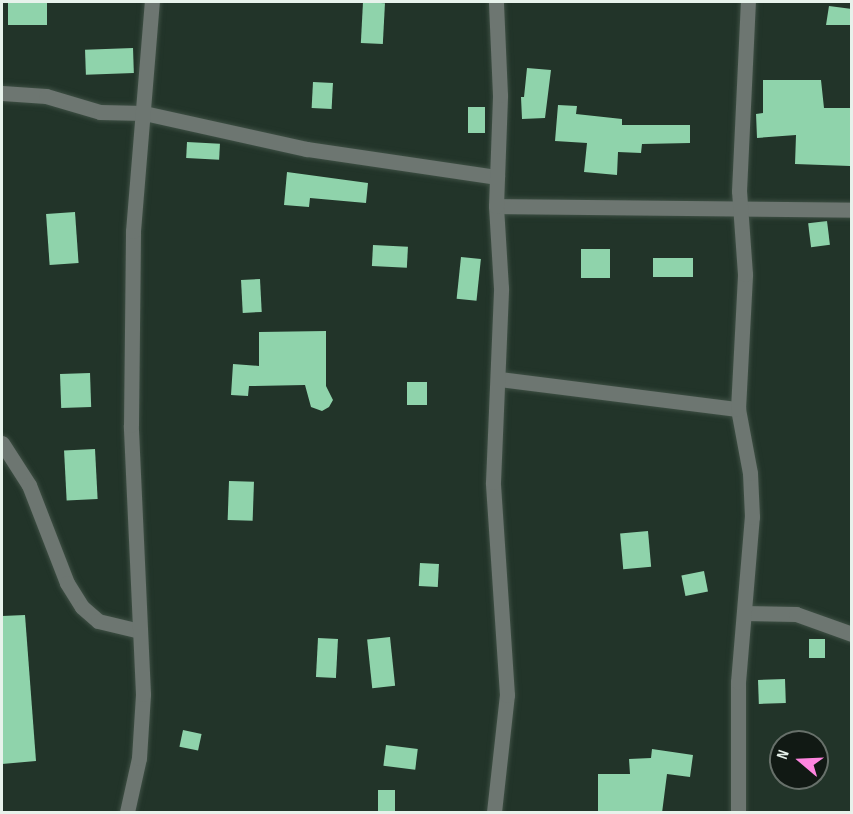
<!DOCTYPE html>
<style>
body{margin:0}
#map{position:relative;width:853px;height:814px;overflow:hidden;background:#223429;font-family:"Sofia Sans Condensed",sans-serif}
div>[style]{position:absolute}
[style*='--x']{left:calc(var(--x)*1px);top:calc(var(--y)*1px);width:calc(var(--w)*1px);rotate:calc(var(--a)*1deg)}
.building>*{inset:0;background:#8fd3ab;transform-origin:0 0}
.roads{filter:drop-shadow(0 0 2px #3e4f44) drop-shadow(0 0 2px #3e4f44)}
.minor>*{height:15px;margin:-7.5px;padding:0 7.5px;transform-origin:7.5px;border-radius:7.5px;background:#6d7671}
span{translate:-50% -50%;white-space:nowrap;text-align:center;line-height:1.15;-webkit-text-stroke:6px #111914;paint-order:stroke}
.frame{position:absolute;inset:0;border:3px solid #e7f2eb;pointer-events:none}
.north{position:absolute;left:769px;top:730px;width:60px;height:60px;box-sizing:border-box;background:#111914;border:2px solid #67706a;border-radius:50%;rotate:289deg;font-size:16px;font-weight:700;line-height:24px;text-align:center;color:#e7f2eb}
.north::after{content:'';display:block;margin:auto;width:21px;height:27px;background:#fe85df;clip-path:polygon(50% 0,100% 100%,50% 72%,0 100%)}
</style>
<div id="map">
<div class="building">
<i style="left:8px;top:2px;width:39px;height:23px"></i>
<i style="left:363px;top:2px;width:22px;height:41px;rotate:3deg"></i>
<i style="clip-path:polygon(829px 6px,852px 9px,852px 25px,826px 25px)"></i>
<i style="left:133px;top:48px;width:25px;height:48px;rotate:88deg"></i>
<i style="clip-path:polygon(527px 68px,551px 70px,545px 118px,522px 119px,521px 97px,524px 97px)"></i>
<i style="clip-path:polygon(763px 80px,821px 80px,824px 108px,852px 108px,850px 166px,795px 164px,796px 135px,757px 138px,756px 114px,763px 113px)"></i>
<i style="left:313px;top:82px;width:20px;height:26px;rotate:3deg"></i>
<i style="clip-path:polygon(558px 105px,577px 106px,576px 114px,622px 119px,622px 125px,690px 125px,690px 143px,642px 144px,641px 153px,618px 152px,617px 175px,584px 172px,587px 143px,555px 141px)"></i>
<i style="left:468px;top:107px;width:17px;height:26px"></i>
<i style="left:187px;top:142px;width:33px;height:16px;rotate:3deg"></i>
<i style="clip-path:polygon(287px 172px,368px 183px,366px 203px,310px 198px,309px 207px,284px 205px)"></i>
<i style="left:75px;top:212px;width:51px;height:29px;rotate:86deg"></i>
<i style="left:827px;top:221px;width:24px;height:19px;rotate:83deg"></i>
<i style="left:373px;top:245px;width:35px;height:21px;rotate:3deg"></i>
<i style="left:581px;top:249px;width:29px;height:29px"></i>
<i style="left:461px;top:257px;width:20px;height:42px;rotate:6deg"></i>
<i style="left:653px;top:258px;width:40px;height:19px"></i>
<i style="left:260px;top:279px;width:33px;height:19px;rotate:87deg"></i>
<i style="clip-path:polygon(326px 331px,326px 386px,333px 400px,329px 407px,322px 411px,311px 407px,305px 385px,249px 386px,248px 396px,231px 395px,233px 364px,259px 366px,259px 332px)"></i>
<i style="left:90px;top:373px;width:34px;height:30px;rotate:88deg"></i>
<i style="left:407px;top:382px;width:20px;height:23px"></i>
<i style="left:95px;top:449px;width:50px;height:31px;rotate:87deg"></i>
<i style="left:229px;top:481px;width:25px;height:39px;rotate:2deg"></i>
<i style="left:648px;top:531px;width:36px;height:28px;rotate:85deg"></i>
<i style="left:420px;top:563px;width:19px;height:23px;rotate:3deg"></i>
<i style="left:704px;top:571px;width:21px;height:23px;rotate:79deg"></i>
<i style="clip-path:polygon(25px 615px,36px 761px,2px 764px,2px 616px)"></i>
<i style="left:390px;top:637px;width:49px;height:23px;rotate:84deg"></i>
<i style="left:318px;top:638px;width:20px;height:39px;rotate:3deg"></i>
<i style="left:809px;top:639px;width:16px;height:19px"></i>
<i style="left:785px;top:679px;width:24px;height:27px;rotate:88deg"></i>
<i style="left:183px;top:730px;width:19px;height:17px;rotate:12deg"></i>
<i style="left:386px;top:745px;width:32px;height:21px;rotate:7deg"></i>
<i style="clip-path:polygon(652px 749px,693px 755px,690px 777px,667px 774px,662px 813px,598px 813px,598px 774px,630px 774px,629px 759px,651px 758px)"></i>
<i style="left:378px;top:790px;width:17px;height:23px"></i>
</div>
<div class="roads">
<div class="minor">
<i style="--x:2;--y:93;--w:44;--a:3.9"></i>
<i style="--x:46;--y:96;--w:56;--a:16.5"></i>
<i style="--x:100;--y:112;--w:44;--a:1.3"></i>
<i style="--x:144;--y:113;--w:167;--a:12.5"></i>
<i style="--x:307;--y:149;--w:192;--a:8.4"></i>
<i style="--x:496;--y:206;--w:356;--a:0.6"></i>
<i style="--x:499;--y:379;--w:241;--a:7.2"></i>
<i style="--x:2;--y:443;--w:50;--a:57.3"></i>
<i style="--x:29;--y:485;--w:105;--a:68.8"></i>
<i style="--x:67;--y:583;--w:28;--a:58"></i>
<i style="--x:82;--y:607;--w:21;--a:41"></i>
<i style="--x:98;--y:621;--w:43;--a:13.4"></i>
<i style="--x:744;--y:613;--w:52;--a:1.1"></i>
<i style="--x:796;--y:614;--w:59;--a:19.7"></i>
<i style="--x:127;--y:812;--w:55;--a:-77.5"></i>
<i style="--x:139;--y:758;--w:64;--a:-86.4"></i>
<i style="--x:143;--y:694;--w:269;--a:-92.6"></i>
<i style="--x:131;--y:425;--w:194;--a:-89.4"></i>
<i style="--x:133;--y:231;--w:230;--a:-85.3"></i>
<i style="--x:494;--y:812;--w:118;--a:-83.7"></i>
<i style="--x:507;--y:695;--w:213;--a:-93.8"></i>
<i style="--x:493;--y:482;--w:194;--a:-87.6"></i>
<i style="--x:501;--y:288;--w:82;--a:-93.5"></i>
<i style="--x:496;--y:206;--w:111;--a:-87.9"></i>
<i style="--x:500;--y:95;--w:93;--a:-92.5"></i>
<i style="--x:738;--y:812;--w:130;--a:-90"></i>
<i style="--x:738;--y:682;--w:166;--a:-85.2"></i>
<i style="--x:752;--y:517;--w:44;--a:-92.6"></i>
<i style="--x:750;--y:473;--w:65;--a:-100.6"></i>
<i style="--x:738;--y:409;--w:135;--a:-87"></i>
<i style="--x:745;--y:274;--w:83;--a:-94.1"></i>
<i style="--x:739;--y:191;--w:189;--a:-87.3"></i>
</div>
</div>
<div class="frame"></div>
<div class="north">N</div>
</div>
